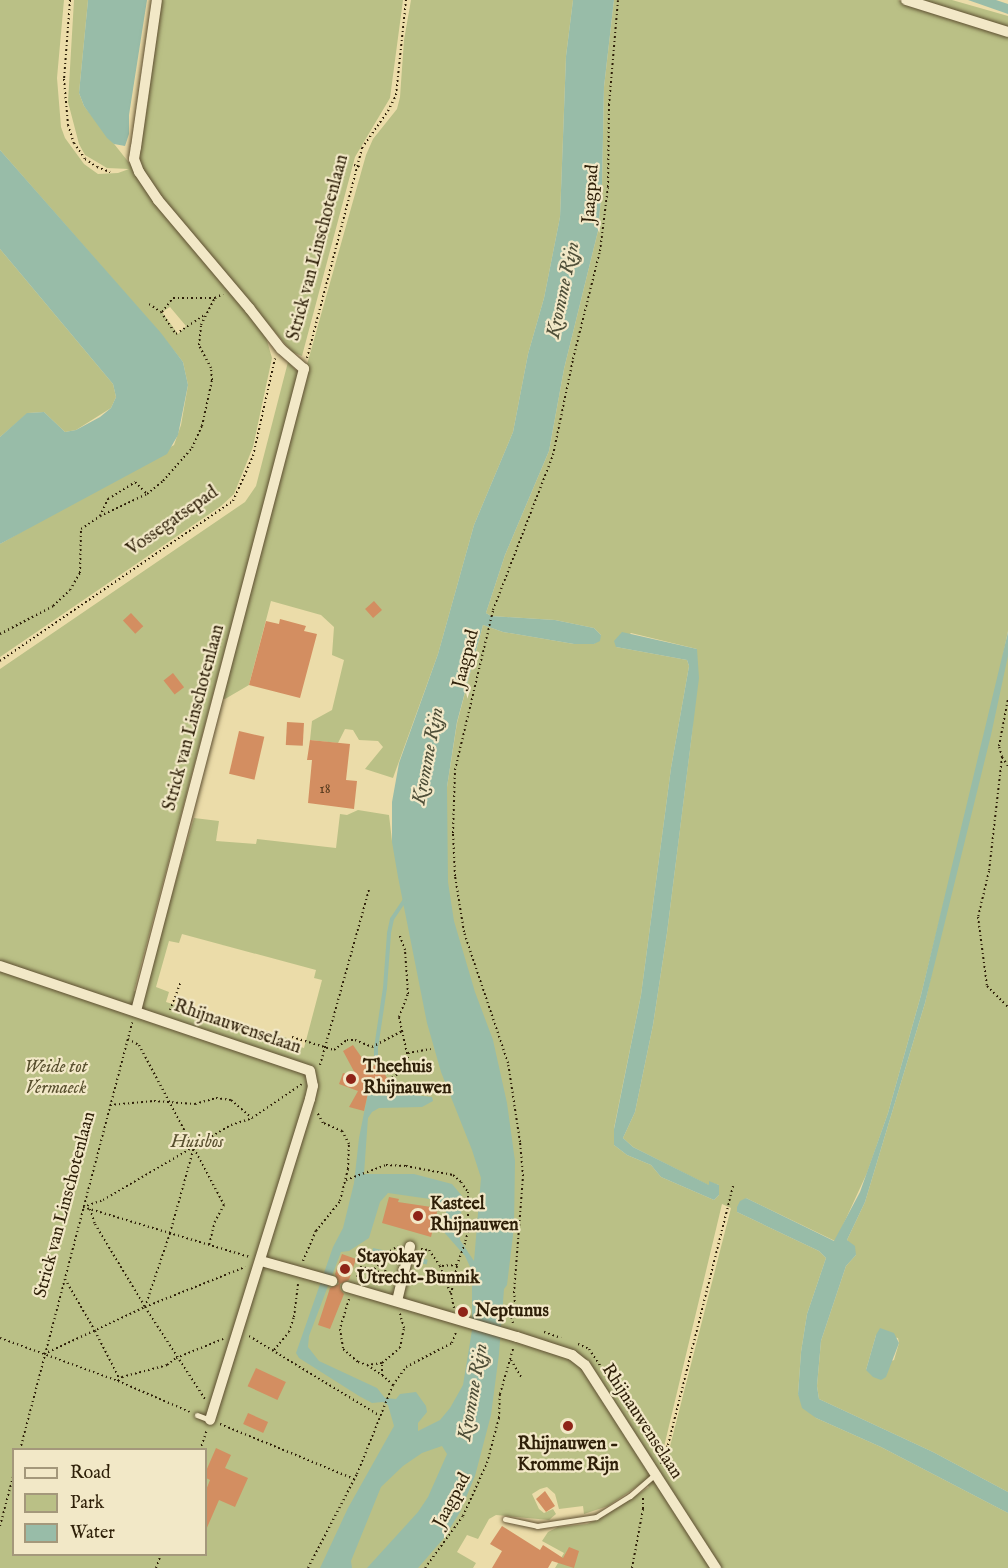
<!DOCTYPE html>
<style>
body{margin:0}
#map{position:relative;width:1008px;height:1568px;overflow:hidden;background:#ebdca9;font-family:"IM FELL English",serif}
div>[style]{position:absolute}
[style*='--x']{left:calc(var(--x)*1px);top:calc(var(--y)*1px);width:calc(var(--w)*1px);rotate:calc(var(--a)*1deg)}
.green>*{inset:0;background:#bac086}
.water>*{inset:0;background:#98bca8;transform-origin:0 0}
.stream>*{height:4px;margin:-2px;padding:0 2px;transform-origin:2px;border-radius:2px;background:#98bca8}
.building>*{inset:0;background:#d38e61;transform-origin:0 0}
.path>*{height:2px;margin-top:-1px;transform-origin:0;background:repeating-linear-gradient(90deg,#2e1f08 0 1.5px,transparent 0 4.5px)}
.roads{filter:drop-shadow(0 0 2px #5d4e30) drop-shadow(0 0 2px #5d4e30)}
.lane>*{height:5px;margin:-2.5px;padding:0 2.5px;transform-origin:2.5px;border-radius:2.5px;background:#f2e8c7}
.street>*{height:10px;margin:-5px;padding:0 5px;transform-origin:5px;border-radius:5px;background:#f2e8c7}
.dots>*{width:16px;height:16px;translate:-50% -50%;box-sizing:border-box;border:3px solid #f2e8c7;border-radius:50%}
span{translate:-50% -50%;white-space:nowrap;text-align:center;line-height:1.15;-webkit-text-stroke:4.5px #f2e8c7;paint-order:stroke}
.number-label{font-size:15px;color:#573b1e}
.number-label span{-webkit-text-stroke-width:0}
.street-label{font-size:18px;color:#2e1f08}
.park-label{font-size:18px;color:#584f2e;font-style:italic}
.poi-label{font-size:18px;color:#2e1f08;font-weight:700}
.left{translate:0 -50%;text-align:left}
.water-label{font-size:20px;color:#4e4e38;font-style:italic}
.legend{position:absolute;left:12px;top:1448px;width:195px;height:108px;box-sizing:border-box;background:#f2e8c7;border:2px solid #a4987b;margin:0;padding:8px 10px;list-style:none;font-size:18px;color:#2e1f08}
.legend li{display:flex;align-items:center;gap:12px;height:30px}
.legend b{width:30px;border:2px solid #a4987b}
</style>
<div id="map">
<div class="green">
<i style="clip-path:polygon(evenodd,0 0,64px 0,57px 78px,61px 127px,65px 138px,84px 164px,98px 174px,118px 173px,129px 169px,107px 168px,85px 155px,79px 144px,68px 102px,74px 0,88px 0,79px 93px,84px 106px,265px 334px,272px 358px,253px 447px,234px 494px,221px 506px,0 657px,0 544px,174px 445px,181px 425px,188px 385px,183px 362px,160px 333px,0 150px,0 0,170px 307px,186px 326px,178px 334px,162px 312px,170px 307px)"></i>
<i style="clip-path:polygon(160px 0,403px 0,390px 98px,355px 157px,302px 356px,292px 352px,146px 181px,138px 153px)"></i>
<i style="clip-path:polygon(411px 0,573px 0,566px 56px,560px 217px,544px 298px,528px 354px,513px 432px,474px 525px,438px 654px,393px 778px,365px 769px,383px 747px,378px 741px,359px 740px,353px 730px,345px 729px,338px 743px,310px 740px,312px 721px,332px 710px,344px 660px,332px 655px,334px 627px,321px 615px,271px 601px,249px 685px,225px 699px,220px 698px,306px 368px,366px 155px,373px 139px,397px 109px,400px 97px,404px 40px)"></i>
<i style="clip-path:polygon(evenodd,614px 0,898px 0,1008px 36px,1008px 631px,996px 689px,1008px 642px,1008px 1492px,933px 1452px,819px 1399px,817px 1386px,821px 1341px,846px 1266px,856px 1255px,847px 1240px,865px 1202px,925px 1003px,981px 752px,921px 995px,888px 1113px,867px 1173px,838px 1236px,835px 1241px,746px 1198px,737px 1212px,819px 1251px,826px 1258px,807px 1314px,801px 1352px,798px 1394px,816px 1418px,881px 1447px,1008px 1513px,1008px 1568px,555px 1568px,564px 1553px,542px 1541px,548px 1532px,558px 1527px,587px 1524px,601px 1518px,649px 1487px,645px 1481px,608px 1506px,584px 1514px,583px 1506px,559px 1509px,555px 1494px,547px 1487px,540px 1489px,532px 1494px,539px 1509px,544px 1513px,553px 1509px,556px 1514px,549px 1520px,496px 1515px,489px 1519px,478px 1539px,467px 1535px,457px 1552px,476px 1563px,473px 1568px,0 1568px,0 669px,245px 502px,256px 486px,288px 362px,298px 372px,297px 380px,134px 991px,143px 994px,194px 818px,219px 821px,216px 841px,256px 844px,257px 839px,336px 848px,340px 814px,347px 815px,358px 810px,389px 815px,392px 841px,447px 843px,447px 787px,457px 723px,483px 625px,503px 632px,574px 644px,594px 644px,601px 635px,594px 628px,555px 620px,491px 616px,486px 613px,505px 555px,549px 451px,564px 369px,598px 231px,602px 187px,604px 87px,614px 0,631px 633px,697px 649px,692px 733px,667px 933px,653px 1025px,635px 1112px,623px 1138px,633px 1147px,710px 1186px,709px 1182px,719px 1185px,719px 1195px,714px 1200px,661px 1177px,651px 1165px,627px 1155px,614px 1145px,614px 1128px,641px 995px,671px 768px,689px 666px,687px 660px,616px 647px,631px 633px,614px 0,182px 934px,316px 970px,314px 978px,322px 980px,304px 1048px,286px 1042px,287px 1038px,182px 1003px,179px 1006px,166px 1002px,169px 992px,156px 987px,169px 941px,179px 943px,182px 934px,614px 0,722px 1204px,731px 1208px,667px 1458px,663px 1451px,722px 1204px,614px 0,876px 1335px,898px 1338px,899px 1343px,894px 1360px,866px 1370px,876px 1335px,614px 0,14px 1450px,206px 1450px,206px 1554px,14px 1554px,14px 1450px)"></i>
<i style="clip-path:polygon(923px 0,952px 0,1008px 16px,1008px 27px)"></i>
<i style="clip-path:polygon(0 249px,113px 384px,116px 397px,111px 408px,76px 430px,65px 432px,44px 412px,28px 413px,0 437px)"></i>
</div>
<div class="water">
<i style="clip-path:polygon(88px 0,147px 0,129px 115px,129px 134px,125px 146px,114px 144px,107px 138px,84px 106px,79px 93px)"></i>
<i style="clip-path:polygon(evenodd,573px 0,614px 0,604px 87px,602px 187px,598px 231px,564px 369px,549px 451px,505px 555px,486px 613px,491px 616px,555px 620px,594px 628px,601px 635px,600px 641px,594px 644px,574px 644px,503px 632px,483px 625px,457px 722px,447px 787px,448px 882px,454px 921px,475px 992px,493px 1040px,507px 1103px,515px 1161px,514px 1227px,507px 1285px,504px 1289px,499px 1354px,491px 1415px,475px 1476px,460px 1512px,444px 1538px,418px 1568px,367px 1568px,418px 1512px,428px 1497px,447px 1454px,442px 1446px,422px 1453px,403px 1466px,381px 1487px,351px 1561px,352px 1568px,320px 1568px,348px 1508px,394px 1426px,388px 1405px,383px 1402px,372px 1403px,359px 1396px,299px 1358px,296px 1353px,333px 1247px,343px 1228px,354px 1183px,359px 1138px,368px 1093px,389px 1082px,407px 1094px,432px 1097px,433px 1101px,422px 1107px,379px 1108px,372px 1112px,368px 1118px,364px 1174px,414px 1174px,452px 1184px,462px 1196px,460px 1240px,474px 1261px,481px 1178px,472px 1150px,441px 1072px,427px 1023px,398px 877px,392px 842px,392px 802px,399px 763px,438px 654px,474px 525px,513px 432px,528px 354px,544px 298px,560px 217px,566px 56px,573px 0,388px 1193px,430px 1199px,447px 1206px,443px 1231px,465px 1256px,472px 1271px,472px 1330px,463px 1385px,450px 1408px,440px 1420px,418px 1431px,418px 1423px,427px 1412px,426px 1406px,416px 1392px,400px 1394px,396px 1399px,385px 1398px,377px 1388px,319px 1361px,308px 1347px,309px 1336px,341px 1252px,349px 1251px,369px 1238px,380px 1202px,388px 1193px)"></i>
<i style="clip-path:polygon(968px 0,996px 0,1008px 4px,1008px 14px)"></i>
<i style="clip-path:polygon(0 150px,161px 333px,183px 362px,188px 385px,178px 435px,167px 454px,0 544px,0 437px,27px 413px,44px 412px,65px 432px,76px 430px,100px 417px,111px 408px,116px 397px,113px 384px,0 249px)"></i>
<i style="clip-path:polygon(622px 632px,697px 649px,699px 678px,667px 933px,653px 1025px,635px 1112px,623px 1138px,633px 1147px,709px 1185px,709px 1181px,719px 1185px,719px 1195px,714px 1200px,661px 1177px,651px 1165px,627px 1155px,614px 1145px,614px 1129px,641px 995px,671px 768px,689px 666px,687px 660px,616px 647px,614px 641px)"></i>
<i style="clip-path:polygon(1008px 632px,1008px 656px,991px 735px,925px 1003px,865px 1202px,847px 1240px,855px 1246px,856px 1255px,846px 1266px,821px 1341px,817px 1386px,819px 1399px,933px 1452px,1008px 1492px,1008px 1513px,881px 1447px,816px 1418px,802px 1408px,798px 1394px,801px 1352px,807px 1314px,826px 1258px,819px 1251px,737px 1212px,737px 1207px,740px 1201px,746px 1198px,834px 1241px,860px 1192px,888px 1113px,921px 995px)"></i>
<i style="left:373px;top:1248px;width:56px;height:5px;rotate:12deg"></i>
<i style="clip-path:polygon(880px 1328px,894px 1333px,899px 1343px,886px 1377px,881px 1380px,873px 1377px,866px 1370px,876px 1335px)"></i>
</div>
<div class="stream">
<i style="--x:376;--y:1062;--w:14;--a:-90"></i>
<i style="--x:376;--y:1048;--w:61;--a:-81.5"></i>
<i style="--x:385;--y:988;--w:55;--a:-85.8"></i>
<i style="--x:389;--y:933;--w:14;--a:-78"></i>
<i style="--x:392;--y:919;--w:23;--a:-56"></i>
</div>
<div class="building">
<i style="left:374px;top:601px;width:12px;height:12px;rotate:48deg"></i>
<i style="left:131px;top:613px;width:18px;height:11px;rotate:47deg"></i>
<i style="clip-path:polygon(280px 619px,306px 626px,304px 631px,317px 634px,300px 698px,249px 685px,266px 621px,279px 624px)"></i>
<i style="left:173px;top:673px;width:18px;height:12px;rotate:52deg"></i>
<i style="left:287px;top:722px;width:17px;height:23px;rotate:3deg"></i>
<i style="left:239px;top:731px;width:26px;height:44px;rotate:13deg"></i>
<i style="clip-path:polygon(310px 740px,350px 744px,346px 780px,357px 781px,354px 809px,308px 803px,312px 760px,307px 760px)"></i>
<i style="clip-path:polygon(353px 1045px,369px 1068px,379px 1063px,389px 1082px,368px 1093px,364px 1111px,349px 1107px,358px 1091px,339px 1084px,343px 1073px,357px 1077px,343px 1051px)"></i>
<i style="clip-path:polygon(389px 1197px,399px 1199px,398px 1202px,438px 1208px,431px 1237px,382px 1223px)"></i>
<i style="clip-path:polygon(342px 1254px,356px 1259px,349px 1280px,340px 1284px,340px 1289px,344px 1294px,330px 1329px,318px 1325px,330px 1288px,339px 1284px,335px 1274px)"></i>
<i style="left:256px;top:1368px;width:33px;height:20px;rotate:25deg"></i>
<i style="left:248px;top:1413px;width:22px;height:12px;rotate:24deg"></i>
<i style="clip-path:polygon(216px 1448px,231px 1455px,225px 1468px,248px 1478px,235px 1507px,219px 1500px,206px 1530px,206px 1490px,210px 1480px,206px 1478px,206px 1471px)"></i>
<i style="clip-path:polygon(545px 1491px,555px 1506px,546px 1512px,536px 1499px)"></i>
<i style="clip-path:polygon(502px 1526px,540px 1550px,543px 1545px,563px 1558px,569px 1547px,579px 1551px,574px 1568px,552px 1561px,548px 1568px,492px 1568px,502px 1551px,490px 1544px)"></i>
</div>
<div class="path">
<i style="--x:70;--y:0;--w:79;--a:94.3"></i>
<i style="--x:64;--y:79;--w:46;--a:85"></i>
<i style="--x:68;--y:125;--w:19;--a:72"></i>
<i style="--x:74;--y:143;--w:19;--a:55"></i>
<i style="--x:85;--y:159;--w:14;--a:34"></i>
<i style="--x:97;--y:167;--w:14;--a:21"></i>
<i style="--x:354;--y:165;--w:6;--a:18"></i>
<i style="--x:149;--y:304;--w:14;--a:34"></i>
<i style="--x:161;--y:312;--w:27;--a:56"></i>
<i style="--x:176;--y:334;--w:34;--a:-34"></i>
<i style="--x:162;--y:312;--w:18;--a:-52"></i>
<i style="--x:173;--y:298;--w:42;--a:0"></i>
<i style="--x:307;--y:358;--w:217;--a:-75.3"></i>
<i style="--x:362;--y:148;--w:45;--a:-54.9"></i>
<i style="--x:388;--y:111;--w:18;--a:-63"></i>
<i style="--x:396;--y:95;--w:96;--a:-84"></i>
<i style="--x:100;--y:516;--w:19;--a:-65"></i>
<i style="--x:108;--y:499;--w:32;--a:-32"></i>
<i style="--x:135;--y:482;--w:16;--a:45"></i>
<i style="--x:0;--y:634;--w:60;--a:-27.8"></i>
<i style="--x:53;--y:606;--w:23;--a:-43"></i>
<i style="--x:70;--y:590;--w:20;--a:-60"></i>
<i style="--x:80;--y:573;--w:44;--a:-88.7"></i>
<i style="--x:81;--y:529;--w:23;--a:-34"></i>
<i style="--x:100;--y:516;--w:52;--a:-25.1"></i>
<i style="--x:147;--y:494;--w:21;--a:-39"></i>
<i style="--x:163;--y:481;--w:44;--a:-48.7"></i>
<i style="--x:192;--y:448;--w:24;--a:-66"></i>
<i style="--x:202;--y:426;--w:47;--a:-77.7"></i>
<i style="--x:212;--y:380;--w:12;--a:-95"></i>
<i style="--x:211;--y:368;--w:26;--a:-118"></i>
<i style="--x:199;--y:345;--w:20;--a:-84"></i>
<i style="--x:201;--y:325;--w:30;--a:-63"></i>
<i style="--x:215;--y:298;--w:9;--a:-27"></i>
<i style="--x:0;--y:661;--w:283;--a:-34.5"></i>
<i style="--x:233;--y:501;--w:49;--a:-66"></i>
<i style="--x:253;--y:456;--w:100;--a:-77.3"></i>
<i style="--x:1002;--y:757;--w:11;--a:-105"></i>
<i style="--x:999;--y:746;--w:48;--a:-79.2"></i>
<i style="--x:1008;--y:766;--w:11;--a:-124"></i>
<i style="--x:1002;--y:757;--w:115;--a:96.5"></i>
<i style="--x:989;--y:871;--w:47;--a:103.4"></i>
<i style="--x:978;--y:917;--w:70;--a:82.6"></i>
<i style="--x:987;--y:986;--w:30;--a:45"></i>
<i style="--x:170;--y:1010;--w:30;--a:-69"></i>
<i style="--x:292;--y:1037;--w:44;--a:17.2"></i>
<i style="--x:334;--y:1050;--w:16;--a:-38"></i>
<i style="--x:347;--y:1040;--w:8;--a:0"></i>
<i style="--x:355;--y:1040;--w:18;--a:22"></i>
<i style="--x:372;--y:1047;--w:34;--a:-28"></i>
<i style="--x:128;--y:1039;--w:13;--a:29"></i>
<i style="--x:139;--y:1045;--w:181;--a:62"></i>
<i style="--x:224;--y:1205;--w:18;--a:119"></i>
<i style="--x:215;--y:1221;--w:25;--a:104"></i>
<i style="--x:408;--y:1053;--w:23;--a:-10"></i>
<i style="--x:320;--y:1065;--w:183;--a:-74.4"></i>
<i style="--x:388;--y:1080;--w:26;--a:-31"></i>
<i style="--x:410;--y:1067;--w:51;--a:-102.4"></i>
<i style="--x:399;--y:1017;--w:25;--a:-69"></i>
<i style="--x:408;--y:994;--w:44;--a:-93.9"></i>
<i style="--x:405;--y:950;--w:15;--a:-110"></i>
<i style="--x:110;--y:1105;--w:44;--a:-5.2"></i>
<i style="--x:154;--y:1101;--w:41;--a:4.2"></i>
<i style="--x:195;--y:1104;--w:22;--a:-16"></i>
<i style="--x:216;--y:1098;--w:15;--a:8"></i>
<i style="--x:231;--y:1100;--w:28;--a:41"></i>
<i style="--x:346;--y:1180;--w:43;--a:-20.6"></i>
<i style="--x:386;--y:1165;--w:20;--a:3"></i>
<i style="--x:406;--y:1166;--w:48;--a:10.8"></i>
<i style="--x:453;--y:1175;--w:11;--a:41"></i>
<i style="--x:461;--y:1182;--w:12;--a:55"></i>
<i style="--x:468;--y:1192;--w:39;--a:90"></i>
<i style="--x:468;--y:1231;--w:12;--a:104"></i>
<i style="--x:465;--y:1243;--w:23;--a:110"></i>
<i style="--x:457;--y:1265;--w:17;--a:177"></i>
<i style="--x:83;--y:1207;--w:21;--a:-19"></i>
<i style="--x:103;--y:1200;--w:148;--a:-30.4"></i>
<i style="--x:231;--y:1125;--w:22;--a:-18"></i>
<i style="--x:252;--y:1118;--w:60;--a:-34.2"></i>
<i style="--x:83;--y:1207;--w:174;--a:16.7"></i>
<i style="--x:90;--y:1209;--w:16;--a:72"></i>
<i style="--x:95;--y:1224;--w:97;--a:58.9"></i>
<i style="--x:145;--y:1307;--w:110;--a:56.9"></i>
<i style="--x:421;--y:1249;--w:8;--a:7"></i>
<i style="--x:429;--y:1250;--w:19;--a:55"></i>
<i style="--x:440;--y:1266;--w:28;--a:69"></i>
<i style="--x:303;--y:1261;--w:33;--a:-67"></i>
<i style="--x:316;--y:1231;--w:38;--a:-51"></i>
<i style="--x:340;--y:1201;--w:33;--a:-76"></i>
<i style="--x:348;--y:1169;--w:25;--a:-88"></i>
<i style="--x:349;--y:1144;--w:15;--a:-118"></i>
<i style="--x:342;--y:1131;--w:21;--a:-157"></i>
<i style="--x:323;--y:1123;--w:13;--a:-119"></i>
<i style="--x:384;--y:1261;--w:12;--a:-59"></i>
<i style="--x:390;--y:1251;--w:9;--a:-32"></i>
<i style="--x:374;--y:1269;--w:14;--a:30"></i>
<i style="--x:386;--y:1276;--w:8;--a:67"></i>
<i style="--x:357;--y:1277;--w:10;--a:-73"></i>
<i style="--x:360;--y:1267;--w:14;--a:8"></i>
<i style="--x:374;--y:1269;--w:13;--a:-39"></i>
<i style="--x:384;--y:1261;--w:15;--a:82"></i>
<i style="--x:65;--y:1279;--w:60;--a:60"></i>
<i style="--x:95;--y:1331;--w:51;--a:62.9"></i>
<i style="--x:118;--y:1376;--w:5;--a:90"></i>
<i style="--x:118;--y:1381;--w:6;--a:-45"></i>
<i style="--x:122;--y:1377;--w:47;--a:-14.9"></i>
<i style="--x:167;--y:1365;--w:11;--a:-38"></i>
<i style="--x:176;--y:1358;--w:51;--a:-22"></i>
<i style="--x:349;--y:1299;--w:31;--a:107"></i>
<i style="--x:340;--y:1329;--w:20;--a:81"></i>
<i style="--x:343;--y:1349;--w:20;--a:41"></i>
<i style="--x:358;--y:1362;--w:9;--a:18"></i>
<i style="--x:367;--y:1365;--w:15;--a:-8"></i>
<i style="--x:145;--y:1307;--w:78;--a:-71.3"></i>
<i style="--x:170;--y:1233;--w:89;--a:-74.4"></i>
<i style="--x:454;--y:1308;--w:14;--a:-102"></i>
<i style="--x:451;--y:1294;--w:30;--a:-78"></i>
<i style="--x:513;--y:1323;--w:5;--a:-112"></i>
<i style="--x:511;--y:1318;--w:6;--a:-31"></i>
<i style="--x:516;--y:1315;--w:22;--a:-95"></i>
<i style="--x:514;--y:1293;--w:117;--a:-85.6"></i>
<i style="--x:523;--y:1176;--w:34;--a:-95"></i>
<i style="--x:520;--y:1142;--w:80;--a:-98.6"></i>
<i style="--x:508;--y:1063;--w:138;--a:-108.6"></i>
<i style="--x:464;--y:932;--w:57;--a:-99.1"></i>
<i style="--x:455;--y:876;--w:43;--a:-92.7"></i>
<i style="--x:453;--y:833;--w:63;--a:-88.2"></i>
<i style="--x:455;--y:770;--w:164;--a:-76.6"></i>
<i style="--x:493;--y:610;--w:166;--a:-68.8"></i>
<i style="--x:553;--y:455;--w:98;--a:-78.2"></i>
<i style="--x:573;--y:359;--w:111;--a:-76"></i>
<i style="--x:600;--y:251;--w:64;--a:-82.9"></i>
<i style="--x:608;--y:187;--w:82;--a:-89.3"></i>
<i style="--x:609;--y:105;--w:105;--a:-85.1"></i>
<i style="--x:544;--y:1332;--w:18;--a:19"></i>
<i style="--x:249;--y:1336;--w:153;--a:31.4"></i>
<i style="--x:0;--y:1338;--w:126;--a:20"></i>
<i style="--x:118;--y:1381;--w:78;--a:23.3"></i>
<i style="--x:578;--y:1344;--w:12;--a:24"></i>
<i style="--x:589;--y:1349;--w:27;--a:56"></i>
<i style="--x:274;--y:1350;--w:23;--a:-50"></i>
<i style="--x:289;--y:1332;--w:16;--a:-72"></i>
<i style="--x:294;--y:1317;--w:33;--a:-83"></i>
<i style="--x:44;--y:1354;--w:111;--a:-25"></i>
<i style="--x:145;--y:1307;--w:108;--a:-21.8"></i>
<i style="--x:511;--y:1360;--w:21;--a:59"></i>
<i style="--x:367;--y:1365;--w:18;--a:34"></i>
<i style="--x:382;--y:1375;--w:12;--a:-90"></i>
<i style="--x:382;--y:1363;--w:23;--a:-40"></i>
<i style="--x:400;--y:1348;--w:20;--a:-79"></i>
<i style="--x:404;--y:1328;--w:15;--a:-106"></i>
<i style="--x:382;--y:1375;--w:15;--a:42"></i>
<i style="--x:220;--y:1424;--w:145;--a:22.3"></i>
<i style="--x:20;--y:1450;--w:442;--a:-75.3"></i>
<i style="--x:200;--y:1450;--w:21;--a:-71"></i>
<i style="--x:661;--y:1464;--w:20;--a:-70"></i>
<i style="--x:668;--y:1445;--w:267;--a:-75.9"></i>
<i style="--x:0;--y:1526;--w:55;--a:-75.2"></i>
<i style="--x:156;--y:1568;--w:15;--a:-70"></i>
<i style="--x:308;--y:1568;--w:106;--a:-62.5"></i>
<i style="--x:357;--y:1474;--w:96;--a:-68"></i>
<i style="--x:393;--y:1385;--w:22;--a:-54"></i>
<i style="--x:406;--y:1367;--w:52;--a:-27.6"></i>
<i style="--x:452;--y:1343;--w:12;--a:-70"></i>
<i style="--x:425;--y:1568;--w:64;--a:-53.8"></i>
<i style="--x:463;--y:1516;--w:58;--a:-65.6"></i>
<i style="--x:487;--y:1463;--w:47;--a:-75.1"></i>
<i style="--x:499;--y:1418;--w:24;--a:-88"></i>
<i style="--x:500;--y:1394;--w:47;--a:-73.9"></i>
<i style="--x:632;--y:1568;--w:60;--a:-79.4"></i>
<i style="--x:643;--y:1509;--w:12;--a:-90"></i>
</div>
<div class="roads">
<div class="lane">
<i style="--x:197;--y:1415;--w:14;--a:21"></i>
<i style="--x:505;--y:1519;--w:33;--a:12"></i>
<i style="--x:537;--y:1526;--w:60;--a:-8.7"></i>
<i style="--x:596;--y:1517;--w:40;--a:-32"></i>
<i style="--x:630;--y:1496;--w:33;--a:-41"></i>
</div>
<div class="street">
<i style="--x:906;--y:0;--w:107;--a:17.4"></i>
<i style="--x:0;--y:966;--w:327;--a:18.7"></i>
<i style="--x:310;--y:1071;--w:15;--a:79"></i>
<i style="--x:313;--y:1086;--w:13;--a:103"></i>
<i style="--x:310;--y:1099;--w:336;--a:107.3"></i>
<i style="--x:136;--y:1011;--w:664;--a:-75.34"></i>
<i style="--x:304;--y:369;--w:30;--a:-139"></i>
<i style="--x:281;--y:349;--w:51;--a:-127.8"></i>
<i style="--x:250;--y:309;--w:143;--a:-130.2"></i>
<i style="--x:158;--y:200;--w:34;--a:-124"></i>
<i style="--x:139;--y:172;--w:14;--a:-111"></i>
<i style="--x:134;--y:159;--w:12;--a:-81"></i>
<i style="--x:136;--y:147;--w:148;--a:-81.9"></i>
<i style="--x:261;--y:1261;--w:74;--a:15.7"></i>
<i style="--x:347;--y:1287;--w:177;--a:16.4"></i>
<i style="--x:517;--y:1337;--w:58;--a:18.1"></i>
<i style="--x:572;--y:1355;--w:16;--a:38"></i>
<i style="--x:585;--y:1365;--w:242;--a:57.2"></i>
<i style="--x:397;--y:1301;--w:56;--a:-76.5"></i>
</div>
</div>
<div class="dots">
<i style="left:351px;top:1079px;background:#8f2418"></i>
<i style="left:418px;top:1216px;background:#8f2418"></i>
<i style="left:345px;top:1269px;background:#8f2418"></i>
<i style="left:463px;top:1312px;background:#8f2418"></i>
<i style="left:568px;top:1426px;background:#8f2418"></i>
</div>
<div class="number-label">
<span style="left:325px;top:789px">18</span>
</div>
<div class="street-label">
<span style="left:592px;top:194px;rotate:-86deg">Jaagpad</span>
<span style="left:319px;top:248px;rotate:-75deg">Strick van Linschotenlaan</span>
<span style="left:173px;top:522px;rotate:-35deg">Vossegatsepad</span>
<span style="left:467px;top:659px;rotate:-76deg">Jaagpad</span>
<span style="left:195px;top:718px;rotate:-75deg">Strick van Linschotenlaan</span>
<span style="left:237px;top:1028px;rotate:19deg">Rhijnauwenselaan</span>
<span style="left:66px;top:1205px;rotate:-75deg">Strick van Linschotenlaan</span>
<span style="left:641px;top:1422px;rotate:57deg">Rhijnauwenselaan</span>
<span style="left:453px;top:1501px;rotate:-62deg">Jaagpad</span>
</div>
<div class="park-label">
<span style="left:56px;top:1079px">Weide tot<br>Vermaeck</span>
<span style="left:197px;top:1143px">Huisbos</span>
</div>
<div class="poi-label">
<span class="left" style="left:363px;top:1079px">Theehuis<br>Rhijnauwen</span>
<span class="left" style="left:430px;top:1216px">Kasteel<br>Rhijnauwen</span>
<span class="left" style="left:357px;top:1269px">Stayokay<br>Utrecht-Bunnik</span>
<span class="left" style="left:475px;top:1312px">Neptunus</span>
<span style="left:568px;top:1456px">Rhijnauwen -<br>Kromme Rijn</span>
</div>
<div class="water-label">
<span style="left:563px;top:290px;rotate:-78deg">Kromme Rijn</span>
<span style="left:428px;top:756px;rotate:-79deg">Kromme Rijn</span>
<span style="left:473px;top:1392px;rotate:-80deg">Kromme Rijn</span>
</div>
<ul class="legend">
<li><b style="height:8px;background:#f2e8c7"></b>Road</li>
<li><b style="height:16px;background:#bac086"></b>Park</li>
<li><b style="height:16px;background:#98bca8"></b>Water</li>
</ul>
</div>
